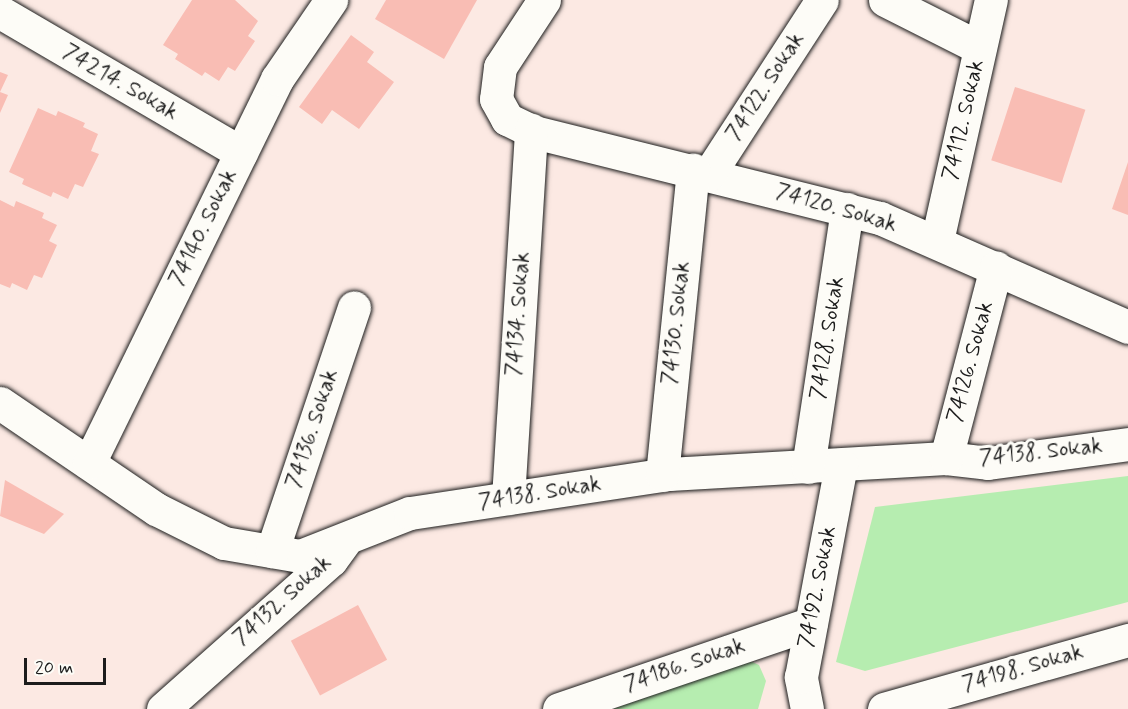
<!DOCTYPE html>
<style>
body{margin:0}
#map{position:relative;width:1128px;height:709px;overflow:hidden;background:#fce9e3;font-family:Mynerve,sans-serif}
div>[style]{position:absolute}
[style*='--x']{left:calc(var(--x)*1px);top:calc(var(--y)*1px);width:calc(var(--w)*1px);rotate:calc(var(--a)*1deg)}
.green>*{inset:0;background:#b6edb0}
.building>*{inset:0;background:#f9bdb4;transform-origin:0 0}
.roads{filter:drop-shadow(0 0 2px #1c1c1c) drop-shadow(0 0 2px #1c1c1c)}
.minor>*{height:33px;margin:-16.5px;padding:0 16.5px;transform-origin:16.5px;border-radius:16.5px;background:#fdfcf7}
span{translate:-50% -50%;white-space:nowrap;text-align:center;line-height:1.15;-webkit-text-stroke:6px #fdfcf7;paint-order:stroke}
.street-label{font-size:22px;color:#1c1c1c}
.scale{position:absolute;left:24px;top:658px;width:82px;height:27px;box-sizing:border-box;border:3px solid #1c1c1c;border-top:0;padding-left:8px;font-size:18px;line-height:21px;white-space:nowrap;color:#1c1c1c;-webkit-text-stroke:4px #fdfcf7;paint-order:stroke}
</style>
<div id="map">
<div class="green">
<i style="clip-path:polygon(1128px 476px,1128px 602px,865px 671px,836px 662px,875px 507px)"></i>
<i style="clip-path:polygon(748px 660px,759px 665px,766px 681px,758px 709px,613px 709px)"></i>
</div>
<div class="building">
<i style="clip-path:polygon(192px 0,235px 0,258px 21px,248px 36px,255px 41px,235px 71px,228px 67px,219px 81px,205px 72px,202px 76px,175px 59px,178px 54px,163px 45px)"></i>
<i style="clip-path:polygon(386px 0,477px 0,444px 59px,375px 19px)"></i>
<i style="clip-path:polygon(351px 35px,374px 52px,367px 62px,394px 82px,359px 129px,332px 110px,322px 124px,299px 107px)"></i>
<i style="clip-path:polygon(0 72px,8px 75px,0 92px,8px 95px,0 113px)"></i>
<i style="left:1015px;top:87px;width:74px;height:77px;rotate:18deg"></i>
<i style="clip-path:polygon(38px 108px,56px 116px,58px 111px,85px 123px,83px 127px,98px 134px,91px 151px,99px 154px,83px 187px,75px 184px,68px 199px,53px 192px,51px 197px,22px 184px,24px 179px,9px 172px)"></i>
<i style="clip-path:polygon(1128px 162px,1128px 215px,1112px 209px)"></i>
<i style="clip-path:polygon(0 200px,14px 207px,16px 201px,44px 213px,42px 218px,57px 225px,49px 241px,57px 245px,42px 278px,34px 275px,27px 290px,12px 283px,10px 288px,0 284px)"></i>
<i style="clip-path:polygon(5px 480px,64px 514px,44px 534px,0 516px)"></i>
<i style="left:358px;top:605px;width:62px;height:76px;rotate:62deg"></i>
</div>
<div class="roads">
<div class="minor">
<i style="--x:544;--y:0;--w:80;--a:123.3"></i>
<i style="--x:500;--y:67;--w:32;--a:97"></i>
<i style="--x:496;--y:99;--w:23;--a:61"></i>
<i style="--x:507;--y:119;--w:30;--a:26"></i>
<i style="--x:534;--y:132;--w:357;--a:14"></i>
<i style="--x:880;--y:218;--w:271;--a:23.7"></i>
<i style="--x:885;--y:0;--w:106;--a:26.8"></i>
<i style="--x:0;--y:12;--w:279;--a:30.3"></i>
<i style="--x:709;--y:174;--w:207;--a:-57"></i>
<i style="--x:937;--y:241;--w:247;--a:-77.4"></i>
<i style="--x:0;--y:403;--w:189;--a:34.2"></i>
<i style="--x:156;--y:509;--w:76;--a:26.6"></i>
<i style="--x:224;--y:543;--w:77;--a:9.7"></i>
<i style="--x:300;--y:556;--w:118;--a:-21.4"></i>
<i style="--x:410;--y:513;--w:262;--a:-8.6"></i>
<i style="--x:669;--y:474;--w:277;--a:-3.3"></i>
<i style="--x:946;--y:458;--w:42;--a:6.8"></i>
<i style="--x:988;--y:463;--w:141;--a:-7.7"></i>
<i style="--x:946;--y:458;--w:197;--a:-75.3"></i>
<i style="--x:89;--y:463;--w:428;--a:-63.9"></i>
<i style="--x:277;--y:79;--w:96;--a:-55.6"></i>
<i style="--x:808;--y:467;--w:261;--a:-81.4"></i>
<i style="--x:662;--y:475;--w:307;--a:-84.2"></i>
<i style="--x:508;--y:498;--w:369;--a:-86.4"></i>
<i style="--x:272;--y:551;--w:257;--a:-71.4"></i>
<i style="--x:163;--y:709;--w:225;--a:-41.6"></i>
<i style="--x:331;--y:560;--w:22;--a:-54"></i>
<i style="--x:559;--y:709;--w:266;--a:-18.8"></i>
<i style="--x:807;--y:709;--w:33;--a:-101"></i>
<i style="--x:801;--y:677;--w:216;--a:-79.3"></i>
<i style="--x:884;--y:709;--w:254;--a:-15.8"></i>
</div>
</div>
<div class="street-label">
<span style="left:120px;top:83px;rotate:30deg">74214. Sokak</span>
<span style="left:766px;top:87px;rotate:-57deg">74122. Sokak</span>
<span style="left:964px;top:120px;rotate:-77deg">74112. Sokak</span>
<span style="left:836px;top:209px;rotate:16deg">74120. Sokak</span>
<span style="left:204px;top:228px;rotate:-64deg">74140. Sokak</span>
<span style="left:519px;top:314px;rotate:-86deg">74134. Sokak</span>
<span style="left:677px;top:323px;rotate:-84deg">74130. Sokak</span>
<span style="left:828px;top:338px;rotate:-81deg">74128. Sokak</span>
<span style="left:971px;top:362px;rotate:-75deg">74126. Sokak</span>
<span style="left:313px;top:429px;rotate:-72deg">74136. Sokak</span>
<span style="left:1041px;top:453px;rotate:-6deg">74138. Sokak</span>
<span style="left:540px;top:494px;rotate:-9deg">74138. Sokak</span>
<span style="left:818px;top:587px;rotate:-79deg">74192. Sokak</span>
<span style="left:283px;top:601px;rotate:-42deg">74132. Sokak</span>
<span style="left:685px;top:666px;rotate:-19deg">74186. Sokak</span>
<span style="left:1023px;top:669px;rotate:-16deg">74198. Sokak</span>
</div>
<div class="scale">20 m</div>
</div>
